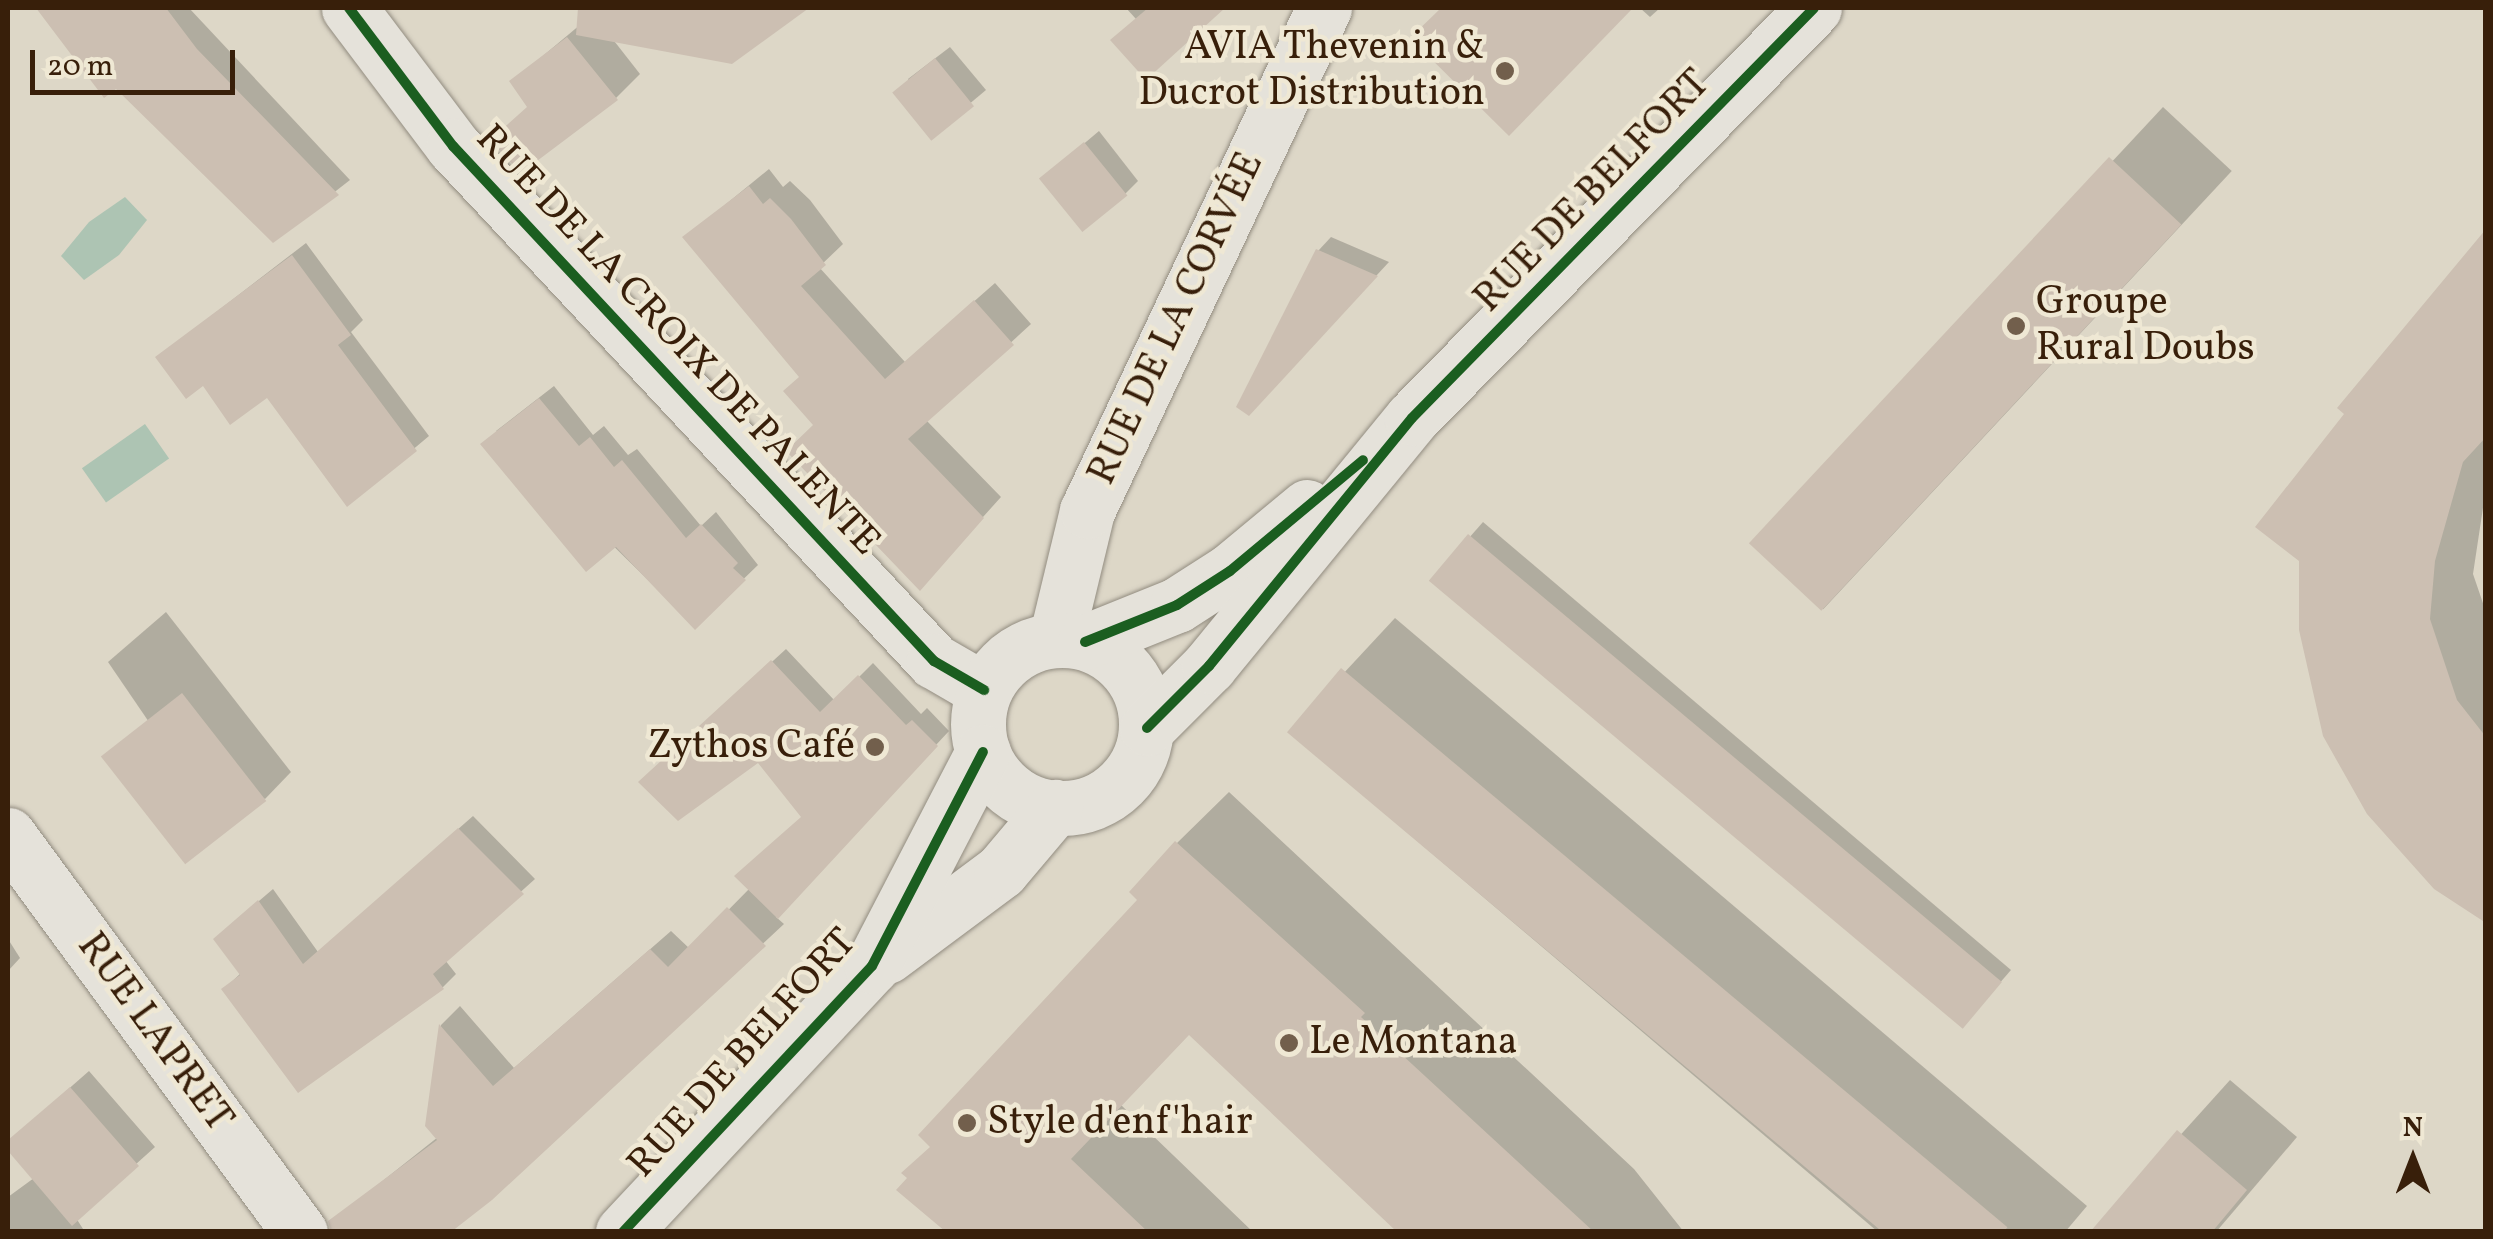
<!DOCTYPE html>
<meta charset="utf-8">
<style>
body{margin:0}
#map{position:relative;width:2493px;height:1239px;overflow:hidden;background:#ddd7c7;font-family:Vollkorn,serif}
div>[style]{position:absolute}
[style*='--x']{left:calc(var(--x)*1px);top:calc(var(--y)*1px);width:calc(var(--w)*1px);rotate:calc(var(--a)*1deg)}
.water>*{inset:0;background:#adc4b3;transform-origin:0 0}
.shadow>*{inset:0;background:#0003;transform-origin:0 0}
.building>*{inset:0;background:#ccbfb2;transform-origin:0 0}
.roads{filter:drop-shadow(0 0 2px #928c80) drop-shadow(0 0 2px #928c80)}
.street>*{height:55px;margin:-27.5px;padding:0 27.5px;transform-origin:27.5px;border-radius:27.5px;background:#e5e2da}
.secondary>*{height:55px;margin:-27.5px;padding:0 27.5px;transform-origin:27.5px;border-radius:27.5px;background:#e5e2da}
.secondary>.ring{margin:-27.5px;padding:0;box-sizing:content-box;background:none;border:55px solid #e5e2da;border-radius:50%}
.cycleway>*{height:10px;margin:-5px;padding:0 5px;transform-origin:5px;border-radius:5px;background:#1b5e20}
.dots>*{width:28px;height:28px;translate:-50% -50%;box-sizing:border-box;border:5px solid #efe8d4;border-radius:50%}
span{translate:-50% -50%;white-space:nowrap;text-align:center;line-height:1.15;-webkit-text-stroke:9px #efe8d4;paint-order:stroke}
.poi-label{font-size:40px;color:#381f0a}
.right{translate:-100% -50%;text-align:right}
.left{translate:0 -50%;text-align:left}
.street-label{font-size:40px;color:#381f0a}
.frame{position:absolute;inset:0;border:10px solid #381f0a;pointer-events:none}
.north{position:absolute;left:2363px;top:1109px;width:100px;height:100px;-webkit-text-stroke:8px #efe8d4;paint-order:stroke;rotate:0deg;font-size:28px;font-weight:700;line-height:40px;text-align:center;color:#381f0a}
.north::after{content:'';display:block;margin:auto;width:35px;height:45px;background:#381f0a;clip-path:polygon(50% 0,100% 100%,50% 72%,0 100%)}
.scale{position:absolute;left:30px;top:50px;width:205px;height:45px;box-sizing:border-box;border:5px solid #381f0a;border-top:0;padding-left:12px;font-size:30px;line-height:35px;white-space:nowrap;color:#381f0a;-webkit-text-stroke:8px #efe8d4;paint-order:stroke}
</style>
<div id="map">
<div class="water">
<i style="clip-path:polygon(125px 197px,147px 220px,119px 255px,84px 280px,61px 256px,89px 222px)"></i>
<i style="left:145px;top:424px;width:42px;height:77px;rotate:55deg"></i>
</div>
<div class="shadow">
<i style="clip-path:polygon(61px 8px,189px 8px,350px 180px,273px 240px,48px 20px)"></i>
<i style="clip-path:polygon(665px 8px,787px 8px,787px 13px,649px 18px)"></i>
<i style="clip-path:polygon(1126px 8px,1222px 8px,1146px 76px,1136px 19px)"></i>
<i style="clip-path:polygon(1444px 8px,1630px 8px,1536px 105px,1414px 38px)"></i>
<i style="clip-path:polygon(1640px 8px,1660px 8px,1650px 17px)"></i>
<i style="clip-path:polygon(593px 14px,640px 74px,616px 98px,529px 106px,513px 81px)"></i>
<i style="clip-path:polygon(950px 47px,986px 90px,930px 137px,908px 79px)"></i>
<i style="left:2163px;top:107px;width:94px;height:599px;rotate:43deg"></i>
<i style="clip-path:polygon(1099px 131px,1138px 181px,1125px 194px,1042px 179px)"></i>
<i style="clip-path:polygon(769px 169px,783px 187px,790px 181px,810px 200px,843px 244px,819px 267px,905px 362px,995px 283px,1031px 324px,926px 420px,1001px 497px,920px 587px,816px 425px,802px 376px,686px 237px)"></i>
<i style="clip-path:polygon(2486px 236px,2486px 488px,2473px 574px,2486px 612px,2486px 920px,2369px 813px)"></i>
<i style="clip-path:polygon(1331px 237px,1389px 262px,1262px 399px,1318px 251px)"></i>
<i style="clip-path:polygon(306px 243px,363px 320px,351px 332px,429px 436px,348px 504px,267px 394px,203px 383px,158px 357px)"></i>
<i style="clip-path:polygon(554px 386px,593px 435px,604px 426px,628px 455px,637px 449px,701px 526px,716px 512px,758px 565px,695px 626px,496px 431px)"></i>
<i style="clip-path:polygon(1483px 522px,2011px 970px,1972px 1015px,1432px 580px)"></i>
<i style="clip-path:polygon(166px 612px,291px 772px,265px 799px,166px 747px,108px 662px)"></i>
<i style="clip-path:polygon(1395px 618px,2087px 1206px,2065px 1232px,1878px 1232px,1289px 732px)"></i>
<i style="clip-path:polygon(786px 649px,835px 701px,873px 663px,921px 714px,927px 708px,949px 731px,776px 917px,784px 924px,491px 1198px,341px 1214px,438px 1137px,427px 1126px,441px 1025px,460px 1006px,514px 1068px,671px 931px,690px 949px,750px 888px,803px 816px,758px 760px,655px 769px)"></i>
<i style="clip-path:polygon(1229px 792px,1634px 1169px,1684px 1232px,1400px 1232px,1190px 1033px,1121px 1105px,1253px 1232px,950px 1232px,932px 1145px,1140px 900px,1177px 843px)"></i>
<i style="clip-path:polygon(473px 816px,535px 879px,445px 960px,456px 974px,443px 987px,298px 1090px,224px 989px,241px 973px,230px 926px,273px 889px,318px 952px)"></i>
<i style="clip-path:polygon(8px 939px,20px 958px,8px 971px)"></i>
<i style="clip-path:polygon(89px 1071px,155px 1147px,76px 1218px,85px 1232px,8px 1232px,8px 1197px,34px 1178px,8px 1142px)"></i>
<i style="clip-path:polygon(2230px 1080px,2297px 1137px,2216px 1232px,2093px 1232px)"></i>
</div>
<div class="building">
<i style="clip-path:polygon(36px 8px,166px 8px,197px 49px,339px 195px,273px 243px,116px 89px,104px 98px)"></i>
<i style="clip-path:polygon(578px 8px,809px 8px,732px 64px,576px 35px)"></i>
<i style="clip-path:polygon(1148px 8px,1225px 8px,1146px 80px,1110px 40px)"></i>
<i style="clip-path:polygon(1441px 8px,1633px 8px,1509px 136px,1410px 38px)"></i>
<i style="clip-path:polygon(567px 37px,618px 100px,521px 173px,490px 140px,527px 107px,509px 81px)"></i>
<i style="left:935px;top:58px;width:62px;height:55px;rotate:51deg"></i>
<i style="left:1084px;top:142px;width:69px;height:58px;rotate:51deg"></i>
<i style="left:2109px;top:157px;width:99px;height:528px;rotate:43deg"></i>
<i style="clip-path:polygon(749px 186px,763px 204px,770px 198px,791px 219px,826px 265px,801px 286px,885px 379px,974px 300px,1014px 345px,908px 439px,984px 518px,920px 591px,786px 451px,813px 425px,783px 391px,799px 377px,682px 237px)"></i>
<i style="clip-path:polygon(2486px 229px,2486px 437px,2463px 462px,2435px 561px,2430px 619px,2457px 700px,2486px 737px,2486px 923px,2434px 889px,2367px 814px,2323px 736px,2299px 630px,2299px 561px,2255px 527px,2344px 414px,2337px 408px)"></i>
<i style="clip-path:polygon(1316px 249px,1378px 276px,1249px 416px,1236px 407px)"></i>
<i style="clip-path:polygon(292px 255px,351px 335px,338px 345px,417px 451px,347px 507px,267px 398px,230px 425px,203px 386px,186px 399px,155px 357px)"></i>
<i style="clip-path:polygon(539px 398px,579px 446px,590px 437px,614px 467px,622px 460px,686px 538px,701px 524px,738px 563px,733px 568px,746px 580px,695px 630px,616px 547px,586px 572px,480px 444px)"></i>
<i style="left:1468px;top:534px;width:697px;height:61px;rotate:40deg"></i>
<i style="clip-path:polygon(771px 660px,820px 712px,858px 675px,906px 725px,912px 720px,938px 746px,778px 919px,734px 876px,801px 817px,758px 763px,678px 821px,638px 782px)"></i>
<i style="left:1341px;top:668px;width:870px;height:84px;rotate:40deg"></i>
<i style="left:182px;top:693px;width:137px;height:103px;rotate:52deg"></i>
<i style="clip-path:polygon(458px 828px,524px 894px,433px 974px,444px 989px,298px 1093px,221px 989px,240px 975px,213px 939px,258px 900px,303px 964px)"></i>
<i style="clip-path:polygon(1175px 841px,1365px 1013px,1361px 1017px,1594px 1232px,1397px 1232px,1189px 1035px,1071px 1159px,1148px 1232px,946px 1232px,896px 1190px,907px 1178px,901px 1173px,930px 1147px,918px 1135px,1137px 900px,1129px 892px)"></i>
<i style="clip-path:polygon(727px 907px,766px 946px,492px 1200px,451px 1232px,331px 1232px,328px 1221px,437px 1140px,425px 1126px,439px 1024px,493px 1086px,650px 949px,668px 967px)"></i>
<i style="clip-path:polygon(70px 1087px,139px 1166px,72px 1226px,8px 1151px,8px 1140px)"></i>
<i style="clip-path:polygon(2177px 1130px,2247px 1190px,2212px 1232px,2090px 1232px)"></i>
</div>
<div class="roads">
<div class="street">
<i style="--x:349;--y:8;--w:173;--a:53"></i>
<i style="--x:453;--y:146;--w:705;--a:46.96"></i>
<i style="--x:934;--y:661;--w:58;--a:30.1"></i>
<i style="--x:1056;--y:639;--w:132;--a:-76.4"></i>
<i style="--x:1087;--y:511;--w:556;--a:-64.77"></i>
<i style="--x:8;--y:835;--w:493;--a:53.7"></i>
</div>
<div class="secondary">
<i class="ring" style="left:978px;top:640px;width:113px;height:113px"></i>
<i style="--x:1085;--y:642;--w:99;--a:-21.9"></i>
<i style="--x:1177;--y:605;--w:63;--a:-32.7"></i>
<i style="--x:1230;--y:571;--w:100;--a:-39.7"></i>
<i style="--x:1147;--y:728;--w:88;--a:-45"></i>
<i style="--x:1209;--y:666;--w:320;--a:-50.7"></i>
<i style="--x:1412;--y:418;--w:574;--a:-45.56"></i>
<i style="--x:887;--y:956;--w:142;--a:-36.7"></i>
<i style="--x:1001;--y:871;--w:84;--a:-49.8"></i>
<i style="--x:623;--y:1232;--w:364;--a:-46.9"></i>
<i style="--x:872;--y:966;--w:241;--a:-62.6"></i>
</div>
</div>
<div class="cycleway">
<i style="--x:349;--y:8;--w:173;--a:53"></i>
<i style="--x:453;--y:146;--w:705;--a:46.96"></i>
<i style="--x:934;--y:661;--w:58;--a:30.1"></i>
<i style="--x:1085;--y:642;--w:99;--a:-21.9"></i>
<i style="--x:1177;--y:605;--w:63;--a:-32.7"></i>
<i style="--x:1230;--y:571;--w:173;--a:-39.8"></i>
<i style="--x:1147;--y:728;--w:88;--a:-45"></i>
<i style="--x:1209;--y:666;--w:320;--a:-50.7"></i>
<i style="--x:1412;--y:418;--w:574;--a:-45.56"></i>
<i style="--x:623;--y:1232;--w:364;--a:-46.9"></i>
<i style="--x:872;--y:966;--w:241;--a:-62.6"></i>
</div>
<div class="dots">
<i style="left:1505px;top:71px;background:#725f4c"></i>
<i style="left:2016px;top:326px;background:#725f4c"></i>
<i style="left:875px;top:747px;background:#725f4c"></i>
<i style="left:1289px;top:1043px;background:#725f4c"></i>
<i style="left:967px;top:1123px;background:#725f4c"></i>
</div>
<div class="poi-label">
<span class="right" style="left:1485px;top:71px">AVIA Thevenin &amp;<br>Ducrot Distribution</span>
<span class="left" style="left:2036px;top:326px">Groupe<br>Rural Doubs</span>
<span class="right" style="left:855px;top:747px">Zythos Café</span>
<span class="left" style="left:1309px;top:1043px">Le Montana</span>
<span class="left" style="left:987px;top:1123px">Style d'enf'hair</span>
</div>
<div class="street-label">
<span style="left:1593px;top:192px;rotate:-46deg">RUE DE BELFORT</span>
<span style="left:1177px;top:319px;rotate:-65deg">RUE DE LA CORVÉE</span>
<span style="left:677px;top:341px;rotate:47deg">RUE DE LA CROIX DE PALENTE</span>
<span style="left:154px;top:1033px;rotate:54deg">RUE LAPRET</span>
<span style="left:743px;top:1054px;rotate:-48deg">RUE DE BELFORT</span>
</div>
<div class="frame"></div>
<div class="north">N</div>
<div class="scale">20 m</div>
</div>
